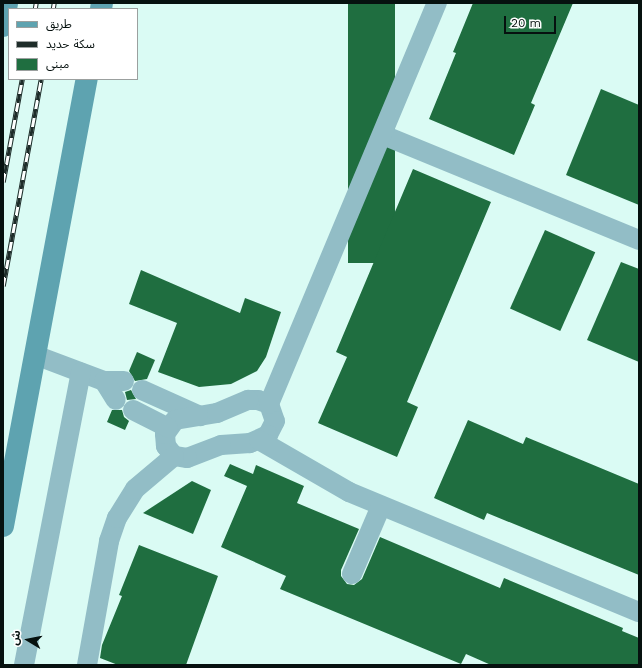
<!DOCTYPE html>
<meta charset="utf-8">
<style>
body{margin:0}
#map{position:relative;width:642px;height:668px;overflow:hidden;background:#dafbf4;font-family:"Work Sans","Noto Sans Arabic",sans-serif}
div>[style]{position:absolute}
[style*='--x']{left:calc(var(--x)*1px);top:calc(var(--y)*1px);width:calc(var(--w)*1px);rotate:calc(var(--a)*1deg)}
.building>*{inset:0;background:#1f6e40;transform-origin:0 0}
.street>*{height:20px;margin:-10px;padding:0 10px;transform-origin:10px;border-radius:10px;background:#92bdc6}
.secondary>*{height:22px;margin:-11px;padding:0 11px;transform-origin:11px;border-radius:11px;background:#5ea3b0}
.rail>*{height:4.5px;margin-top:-2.25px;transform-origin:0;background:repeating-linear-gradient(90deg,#fff 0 9px,#1e2c29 0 18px);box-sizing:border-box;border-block:1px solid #1e2c29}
span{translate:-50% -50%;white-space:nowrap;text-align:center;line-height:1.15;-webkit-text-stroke:3px #fff;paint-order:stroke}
.frame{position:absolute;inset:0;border:4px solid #06110f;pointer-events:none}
.legend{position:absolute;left:8px;top:8px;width:130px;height:72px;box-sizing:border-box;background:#fff;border:1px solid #9ba09f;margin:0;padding:5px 7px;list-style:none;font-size:12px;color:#06110f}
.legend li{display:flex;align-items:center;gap:8px;height:20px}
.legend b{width:20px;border:1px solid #9ba09f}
.north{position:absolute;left:8px;top:620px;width:40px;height:40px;-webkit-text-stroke:3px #fff;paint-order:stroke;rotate:280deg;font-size:11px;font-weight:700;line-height:16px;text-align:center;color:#06110f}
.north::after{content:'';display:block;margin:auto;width:14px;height:18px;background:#06110f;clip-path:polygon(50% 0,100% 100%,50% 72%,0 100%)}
.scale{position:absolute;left:504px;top:16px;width:52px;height:18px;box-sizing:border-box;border:2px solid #06110f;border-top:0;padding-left:5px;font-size:12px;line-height:14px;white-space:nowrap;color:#06110f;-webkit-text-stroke:3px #fff;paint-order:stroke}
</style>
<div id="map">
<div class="building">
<i style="left:348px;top:3px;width:47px;height:260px"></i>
<i style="clip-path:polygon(473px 3px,573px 3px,531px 103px,535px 105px,514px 155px,429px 119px,456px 53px,453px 52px)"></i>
<i style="clip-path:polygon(601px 89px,639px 105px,639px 205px,566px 175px)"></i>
<i style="clip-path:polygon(413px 169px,491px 202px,407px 402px,418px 407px,397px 457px,318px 423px,347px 357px,336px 352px)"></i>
<i style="left:545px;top:230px;width:55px;height:86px;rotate:24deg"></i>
<i style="clip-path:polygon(621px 262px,639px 269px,639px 362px,587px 340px)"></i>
<i style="clip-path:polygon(141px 270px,240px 313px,245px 298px,281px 312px,266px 357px,257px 371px,231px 384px,199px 387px,158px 372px,177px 323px,129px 304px)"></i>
<i style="clip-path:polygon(137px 352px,155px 360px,147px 379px,135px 381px,129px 371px)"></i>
<i style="clip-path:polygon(131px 390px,136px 399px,127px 400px,125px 392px)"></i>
<i style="clip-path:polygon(112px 410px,122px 410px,124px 417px,129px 421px,125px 430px,107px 422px)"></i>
<i style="clip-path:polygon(468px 420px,523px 444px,526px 437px,639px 484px,639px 575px,487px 513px,484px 520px,434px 498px)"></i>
<i style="clip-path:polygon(230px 464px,253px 474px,256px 465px,304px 486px,297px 503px,359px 529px,341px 570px,341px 576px,347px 584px,354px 585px,362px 579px,380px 537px,500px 588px,504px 578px,623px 628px,622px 631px,639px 638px,639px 665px,491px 665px,466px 654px,461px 664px,280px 589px,286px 576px,221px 547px,247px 486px,224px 476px)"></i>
<i style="clip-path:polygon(192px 481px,211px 490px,193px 534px,143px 513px)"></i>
<i style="clip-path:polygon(139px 545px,218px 576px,186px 665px,118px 665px,100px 658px,102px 645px,122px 596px,119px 595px)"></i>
</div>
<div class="street">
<i style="--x:383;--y:135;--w:277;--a:22.3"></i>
<i style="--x:35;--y:355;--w:74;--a:20.6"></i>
<i style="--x:104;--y:381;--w:20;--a:0"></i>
<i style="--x:104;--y:381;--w:22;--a:58"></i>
<i style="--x:142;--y:390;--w:64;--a:24.1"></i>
<i style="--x:248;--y:400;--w:10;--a:0"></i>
<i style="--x:258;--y:400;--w:12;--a:20"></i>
<i style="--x:269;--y:404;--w:18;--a:71"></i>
<i style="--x:275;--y:421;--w:16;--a:117"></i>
<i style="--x:268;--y:435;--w:20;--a:156"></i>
<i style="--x:250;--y:443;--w:29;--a:176"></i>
<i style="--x:221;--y:445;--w:36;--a:159"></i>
<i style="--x:187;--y:458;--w:13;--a:-171"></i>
<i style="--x:174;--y:456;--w:13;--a:-129"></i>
<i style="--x:166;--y:446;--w:12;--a:-95"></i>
<i style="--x:165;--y:434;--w:17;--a:-54"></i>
<i style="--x:175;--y:420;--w:43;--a:-9.5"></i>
<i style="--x:217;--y:413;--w:34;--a:-23"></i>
<i style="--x:269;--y:404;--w:435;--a:-67.3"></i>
<i style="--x:133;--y:410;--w:39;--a:27"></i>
<i style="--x:259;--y:440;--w:104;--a:30"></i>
<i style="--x:349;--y:492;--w:314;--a:22.5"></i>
<i style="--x:352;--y:574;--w:74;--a:-66.9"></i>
<i style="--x:24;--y:665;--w:298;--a:-79"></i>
<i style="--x:87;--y:665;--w:126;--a:-79.9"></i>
<i style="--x:109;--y:541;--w:24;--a:-71"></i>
<i style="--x:117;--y:518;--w:34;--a:-58"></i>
<i style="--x:135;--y:489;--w:51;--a:-40.2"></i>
</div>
<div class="secondary">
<i style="--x:101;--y:9;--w:6;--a:-81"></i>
<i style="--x:3;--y:26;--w:23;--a:-80"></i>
<i style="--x:3;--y:526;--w:455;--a:-79.4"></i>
</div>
<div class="rail">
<i style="--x:35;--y:9;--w:6;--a:-81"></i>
<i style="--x:53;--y:9;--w:6;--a:-81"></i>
<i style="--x:3;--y:182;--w:105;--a:-79.5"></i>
<i style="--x:3;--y:286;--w:210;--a:-79.6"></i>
</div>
<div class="frame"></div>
<ul class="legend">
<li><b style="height:5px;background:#5ea3b0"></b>طريق</li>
<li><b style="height:5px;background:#1e2c29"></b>سكة حديد</li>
<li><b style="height:11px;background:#1f6e40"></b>مبنى</li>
</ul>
<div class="north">ش</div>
<div class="scale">20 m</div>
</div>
